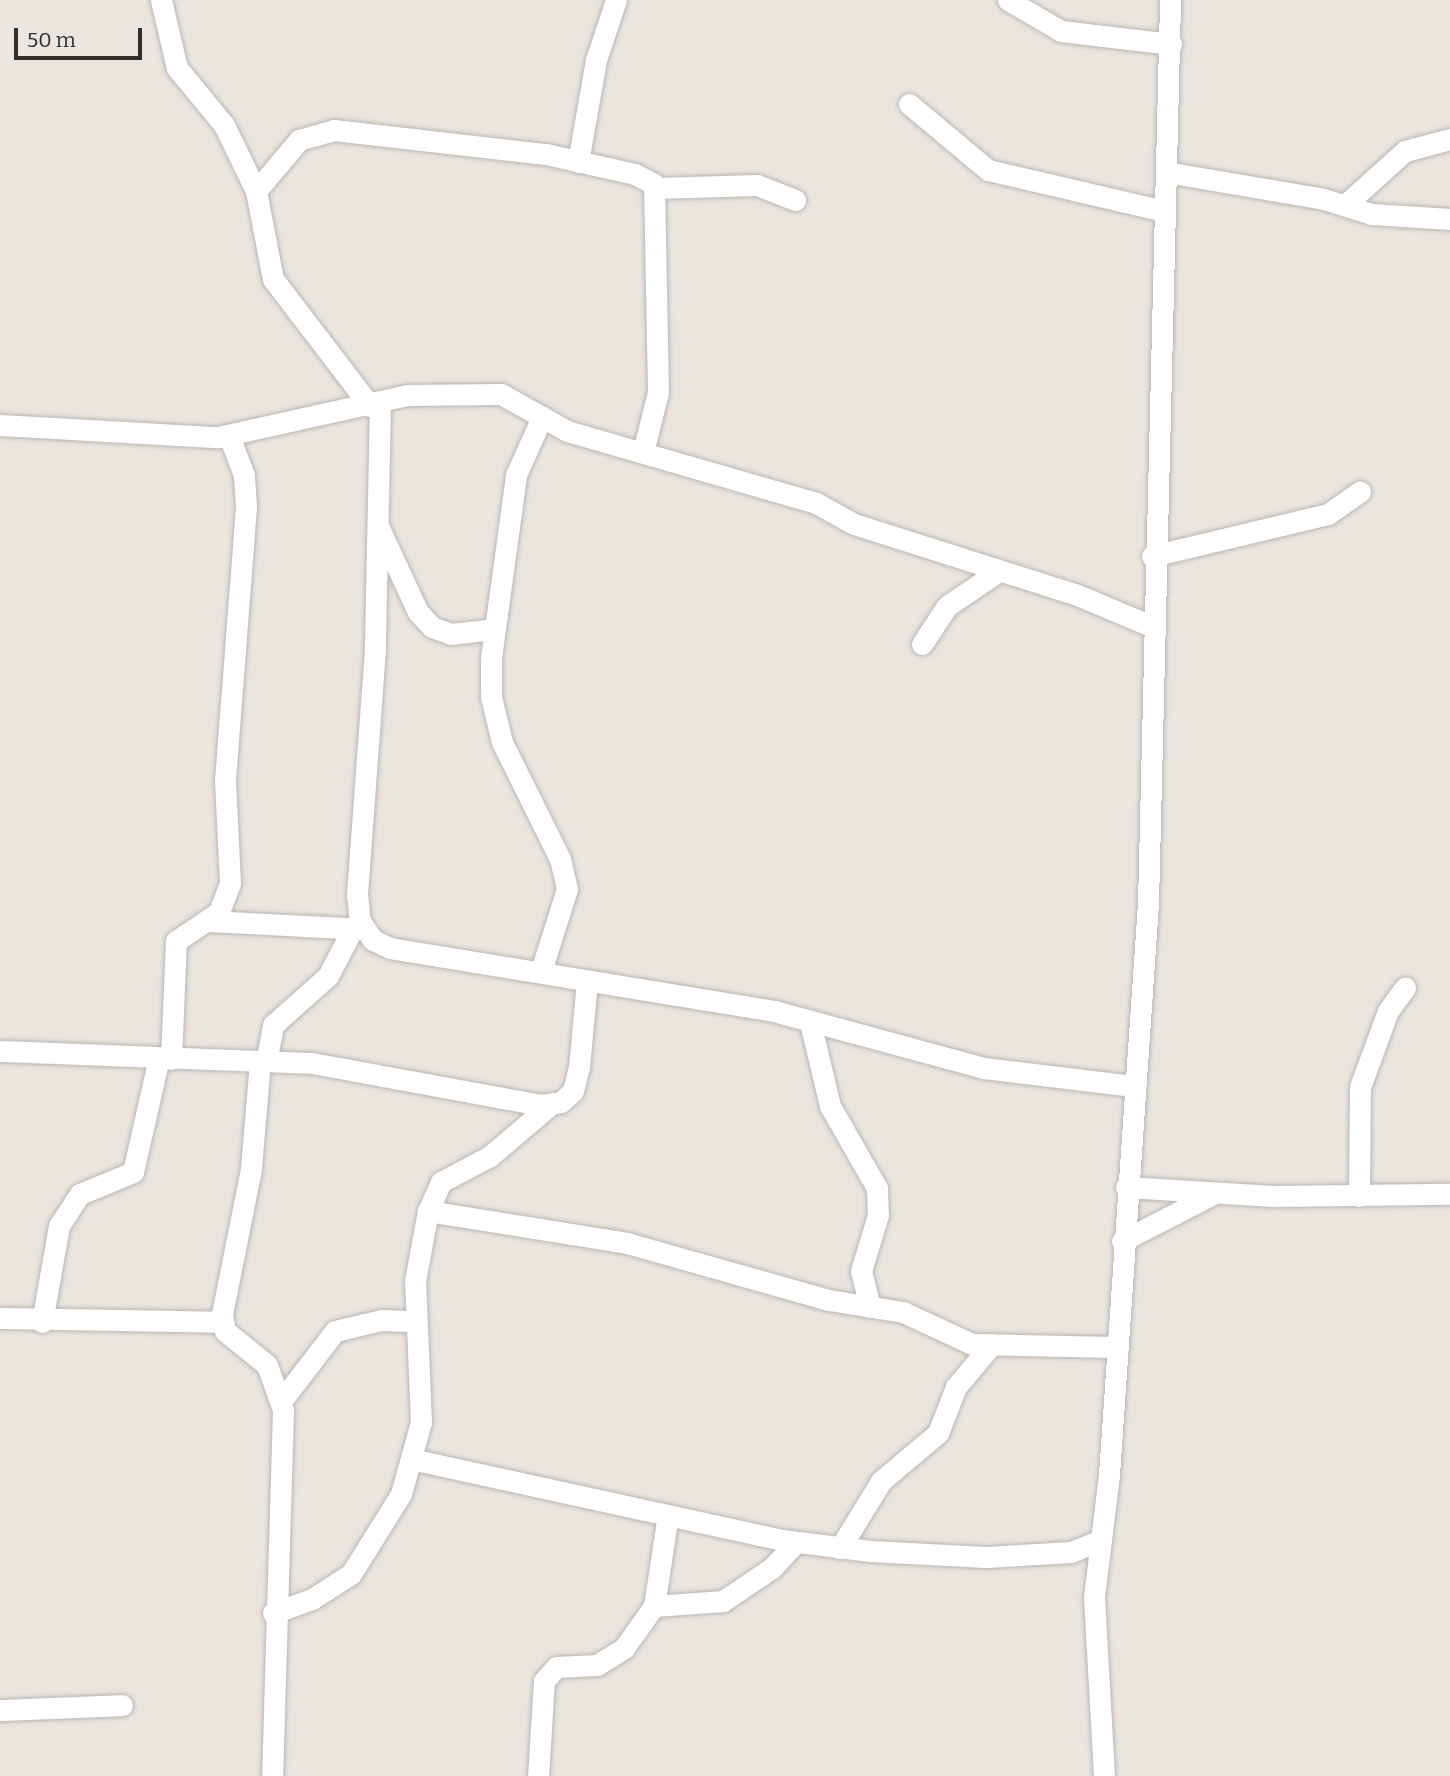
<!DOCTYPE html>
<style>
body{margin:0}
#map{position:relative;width:1450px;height:1776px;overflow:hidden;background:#ebe5e0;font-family:Bitter,serif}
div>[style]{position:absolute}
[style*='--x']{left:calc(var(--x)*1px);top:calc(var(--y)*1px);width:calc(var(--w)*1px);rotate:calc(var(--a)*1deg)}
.roads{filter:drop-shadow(0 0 2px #bcb6b2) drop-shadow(0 0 2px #bcb6b2)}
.minor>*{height:21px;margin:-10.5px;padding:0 10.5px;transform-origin:10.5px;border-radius:10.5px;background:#fff}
span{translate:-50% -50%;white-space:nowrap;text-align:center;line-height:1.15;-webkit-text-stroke:6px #ebe5e0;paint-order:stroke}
.scale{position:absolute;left:14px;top:28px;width:128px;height:32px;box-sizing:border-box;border:4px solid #312f2d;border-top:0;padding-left:9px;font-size:21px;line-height:24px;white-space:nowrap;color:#312f2d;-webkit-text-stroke:5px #ebe5e0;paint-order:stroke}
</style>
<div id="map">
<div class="roads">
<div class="minor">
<i style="--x:161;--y:0;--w:70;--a:76.8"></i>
<i style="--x:177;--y:68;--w:74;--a:50.5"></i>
<i style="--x:224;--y:125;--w:73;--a:64.1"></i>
<i style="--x:256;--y:191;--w:90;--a:79.1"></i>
<i style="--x:273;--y:279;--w:160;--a:52.6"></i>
<i style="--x:1008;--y:0;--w:61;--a:30.3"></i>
<i style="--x:1061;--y:31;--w:111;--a:6.7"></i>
<i style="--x:909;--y:104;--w:103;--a:39.9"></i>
<i style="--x:988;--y:170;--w:181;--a:13.1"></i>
<i style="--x:578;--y:162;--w:104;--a:-80"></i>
<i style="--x:596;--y:60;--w:63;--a:-71.6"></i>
<i style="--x:1166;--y:172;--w:160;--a:9.7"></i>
<i style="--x:1324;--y:199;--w:50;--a:17.4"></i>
<i style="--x:1372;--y:214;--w:78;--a:3.7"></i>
<i style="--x:655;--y:188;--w:102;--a:-1.7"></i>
<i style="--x:757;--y:185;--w:41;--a:21.5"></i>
<i style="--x:256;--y:191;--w:67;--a:-49.9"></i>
<i style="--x:299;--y:140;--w:36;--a:-16"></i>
<i style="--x:334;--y:130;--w:213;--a:6.5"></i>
<i style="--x:546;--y:154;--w:91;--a:12.7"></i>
<i style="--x:635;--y:174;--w:21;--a:28"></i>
<i style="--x:654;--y:184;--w:208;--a:88.9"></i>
<i style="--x:658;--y:392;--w:62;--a:104"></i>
<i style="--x:1345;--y:205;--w:81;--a:-42"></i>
<i style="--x:1405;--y:151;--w:47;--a:-14.9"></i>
<i style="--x:380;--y:403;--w:246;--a:91.2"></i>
<i style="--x:375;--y:649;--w:246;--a:94.2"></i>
<i style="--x:357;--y:894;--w:27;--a:84"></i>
<i style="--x:360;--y:921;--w:23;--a:56"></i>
<i style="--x:373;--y:940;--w:19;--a:25"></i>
<i style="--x:390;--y:948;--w:389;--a:9.3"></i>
<i style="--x:774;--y:1011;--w:218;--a:15.2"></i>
<i style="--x:984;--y:1068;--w:150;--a:6.9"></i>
<i style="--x:0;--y:425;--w:218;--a:3.2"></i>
<i style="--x:218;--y:437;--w:195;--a:-12.5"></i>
<i style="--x:408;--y:395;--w:93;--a:-0.6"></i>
<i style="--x:501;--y:394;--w:76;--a:29.3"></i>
<i style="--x:567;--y:431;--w:259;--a:16.1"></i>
<i style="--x:816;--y:503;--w:43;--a:28.9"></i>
<i style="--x:854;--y:524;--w:232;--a:17.6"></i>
<i style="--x:1075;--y:594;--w:82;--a:22.8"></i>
<i style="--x:378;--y:526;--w:95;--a:65.1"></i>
<i style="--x:418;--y:612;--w:21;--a:47"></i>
<i style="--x:432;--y:627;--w:20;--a:20"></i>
<i style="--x:451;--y:634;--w:44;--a:-6.5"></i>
<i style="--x:1152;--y:556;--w:181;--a:-13.4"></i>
<i style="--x:1328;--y:514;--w:39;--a:-35"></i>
<i style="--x:922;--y:644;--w:45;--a:-56.7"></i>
<i style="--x:947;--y:606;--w:59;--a:-34"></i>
<i style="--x:210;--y:921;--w:153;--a:3"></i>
<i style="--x:541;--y:971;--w:86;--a:-72.4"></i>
<i style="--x:567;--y:889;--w:31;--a:-103"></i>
<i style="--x:560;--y:859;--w:131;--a:-116.4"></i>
<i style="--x:502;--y:742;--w:46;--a:-103.7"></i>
<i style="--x:491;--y:697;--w:39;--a:-90"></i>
<i style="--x:491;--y:658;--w:185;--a:-82.2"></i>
<i style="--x:516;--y:475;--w:64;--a:-65.9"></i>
<i style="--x:810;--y:1022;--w:86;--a:76.6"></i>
<i style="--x:830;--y:1106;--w:95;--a:60.2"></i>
<i style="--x:877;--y:1188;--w:27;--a:88"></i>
<i style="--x:878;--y:1215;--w:59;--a:106.9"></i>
<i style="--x:861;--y:1271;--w:37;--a:76"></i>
<i style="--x:0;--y:1051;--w:312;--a:2.2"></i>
<i style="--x:312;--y:1063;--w:232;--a:10.4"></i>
<i style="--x:540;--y:1105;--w:21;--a:-8"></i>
<i style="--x:561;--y:1102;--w:16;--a:-43"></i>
<i style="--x:573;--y:1091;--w:25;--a:-76"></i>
<i style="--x:579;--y:1067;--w:87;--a:-84.7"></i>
<i style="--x:171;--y:1059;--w:118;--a:-87.6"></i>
<i style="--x:176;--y:941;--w:52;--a:-34"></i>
<i style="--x:219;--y:912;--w:31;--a:-69"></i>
<i style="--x:230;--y:883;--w:103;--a:-92.8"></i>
<i style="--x:225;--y:780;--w:275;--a:-85.6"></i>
<i style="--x:246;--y:506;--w:31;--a:-94"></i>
<i style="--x:244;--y:475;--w:42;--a:-111"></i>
<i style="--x:260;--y:1061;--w:108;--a:94.8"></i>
<i style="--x:251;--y:1169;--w:148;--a:101.3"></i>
<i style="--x:222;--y:1314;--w:17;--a:80"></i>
<i style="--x:225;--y:1331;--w:54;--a:39"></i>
<i style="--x:267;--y:1365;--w:48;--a:70.4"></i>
<i style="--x:283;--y:1410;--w:366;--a:91.7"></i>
<i style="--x:266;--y:1062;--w:38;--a:-79"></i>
<i style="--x:273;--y:1025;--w:74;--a:-41.7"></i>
<i style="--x:328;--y:976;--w:54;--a:-62.5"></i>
<i style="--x:1126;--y:1187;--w:148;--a:3.5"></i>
<i style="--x:1274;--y:1196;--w:176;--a:-0.7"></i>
<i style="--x:1359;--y:1196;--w:109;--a:-89.5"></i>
<i style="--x:1360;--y:1087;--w:81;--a:-69.8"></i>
<i style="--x:1388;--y:1011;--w:29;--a:-54"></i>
<i style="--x:428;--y:1211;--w:202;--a:9.1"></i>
<i style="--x:627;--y:1243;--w:210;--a:15.8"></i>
<i style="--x:829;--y:1300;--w:75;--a:9.2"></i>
<i style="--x:903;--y:1312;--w:76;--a:24.9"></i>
<i style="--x:972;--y:1344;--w:142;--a:1.2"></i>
<i style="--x:1122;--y:1241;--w:102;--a:-27.3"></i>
<i style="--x:0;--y:1318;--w:223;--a:1"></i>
<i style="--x:42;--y:1322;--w:97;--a:-80"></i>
<i style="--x:59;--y:1226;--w:38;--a:-57"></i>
<i style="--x:80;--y:1194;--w:57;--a:-22.5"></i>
<i style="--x:133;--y:1172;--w:117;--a:-77.2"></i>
<i style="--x:282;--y:1400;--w:87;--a:-52.5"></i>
<i style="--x:335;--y:1331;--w:47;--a:-13.4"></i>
<i style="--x:381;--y:1320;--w:34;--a:2"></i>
<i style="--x:411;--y:1459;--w:380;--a:12.3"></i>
<i style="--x:782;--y:1540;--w:89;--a:7.1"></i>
<i style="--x:870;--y:1551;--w:116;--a:3"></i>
<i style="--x:986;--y:1557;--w:85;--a:-3.4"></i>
<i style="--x:1071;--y:1552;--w:27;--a:-22"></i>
<i style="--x:840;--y:1548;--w:79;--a:-58.5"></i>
<i style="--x:881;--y:1481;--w:75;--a:-40.1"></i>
<i style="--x:938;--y:1433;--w:49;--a:-68.6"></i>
<i style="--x:956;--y:1387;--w:56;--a:-50.1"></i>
<i style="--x:654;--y:1606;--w:69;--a:-4.1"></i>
<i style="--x:723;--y:1601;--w:59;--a:-34"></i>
<i style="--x:772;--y:1568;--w:35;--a:-47"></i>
<i style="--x:273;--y:1613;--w:41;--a:-19.7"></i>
<i style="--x:312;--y:1599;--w:46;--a:-32.7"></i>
<i style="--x:351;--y:1574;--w:94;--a:-58"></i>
<i style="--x:401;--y:1494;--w:75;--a:-74.5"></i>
<i style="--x:421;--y:1422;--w:141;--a:-92.4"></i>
<i style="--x:415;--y:1281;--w:71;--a:-79.5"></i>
<i style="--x:428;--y:1211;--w:32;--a:-66"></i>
<i style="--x:441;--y:1182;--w:55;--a:-28"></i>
<i style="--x:490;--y:1156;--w:80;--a:-40.4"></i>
<i style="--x:0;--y:1710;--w:122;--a:-2.3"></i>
<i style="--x:538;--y:1776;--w:95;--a:-86.4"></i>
<i style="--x:544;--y:1681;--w:18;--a:-49"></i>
<i style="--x:556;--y:1667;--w:41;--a:-2.8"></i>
<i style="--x:597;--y:1665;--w:32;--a:-32"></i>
<i style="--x:624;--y:1648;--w:52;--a:-54.5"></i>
<i style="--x:654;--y:1606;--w:92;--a:-81.3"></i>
<i style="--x:1104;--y:1776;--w:179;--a:-93.2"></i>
<i style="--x:1094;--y:1597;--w:123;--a:-83"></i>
<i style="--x:1109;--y:1475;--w:573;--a:-86.1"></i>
<i style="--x:1148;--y:903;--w:903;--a:-88.6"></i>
</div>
</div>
<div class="scale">50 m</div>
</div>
